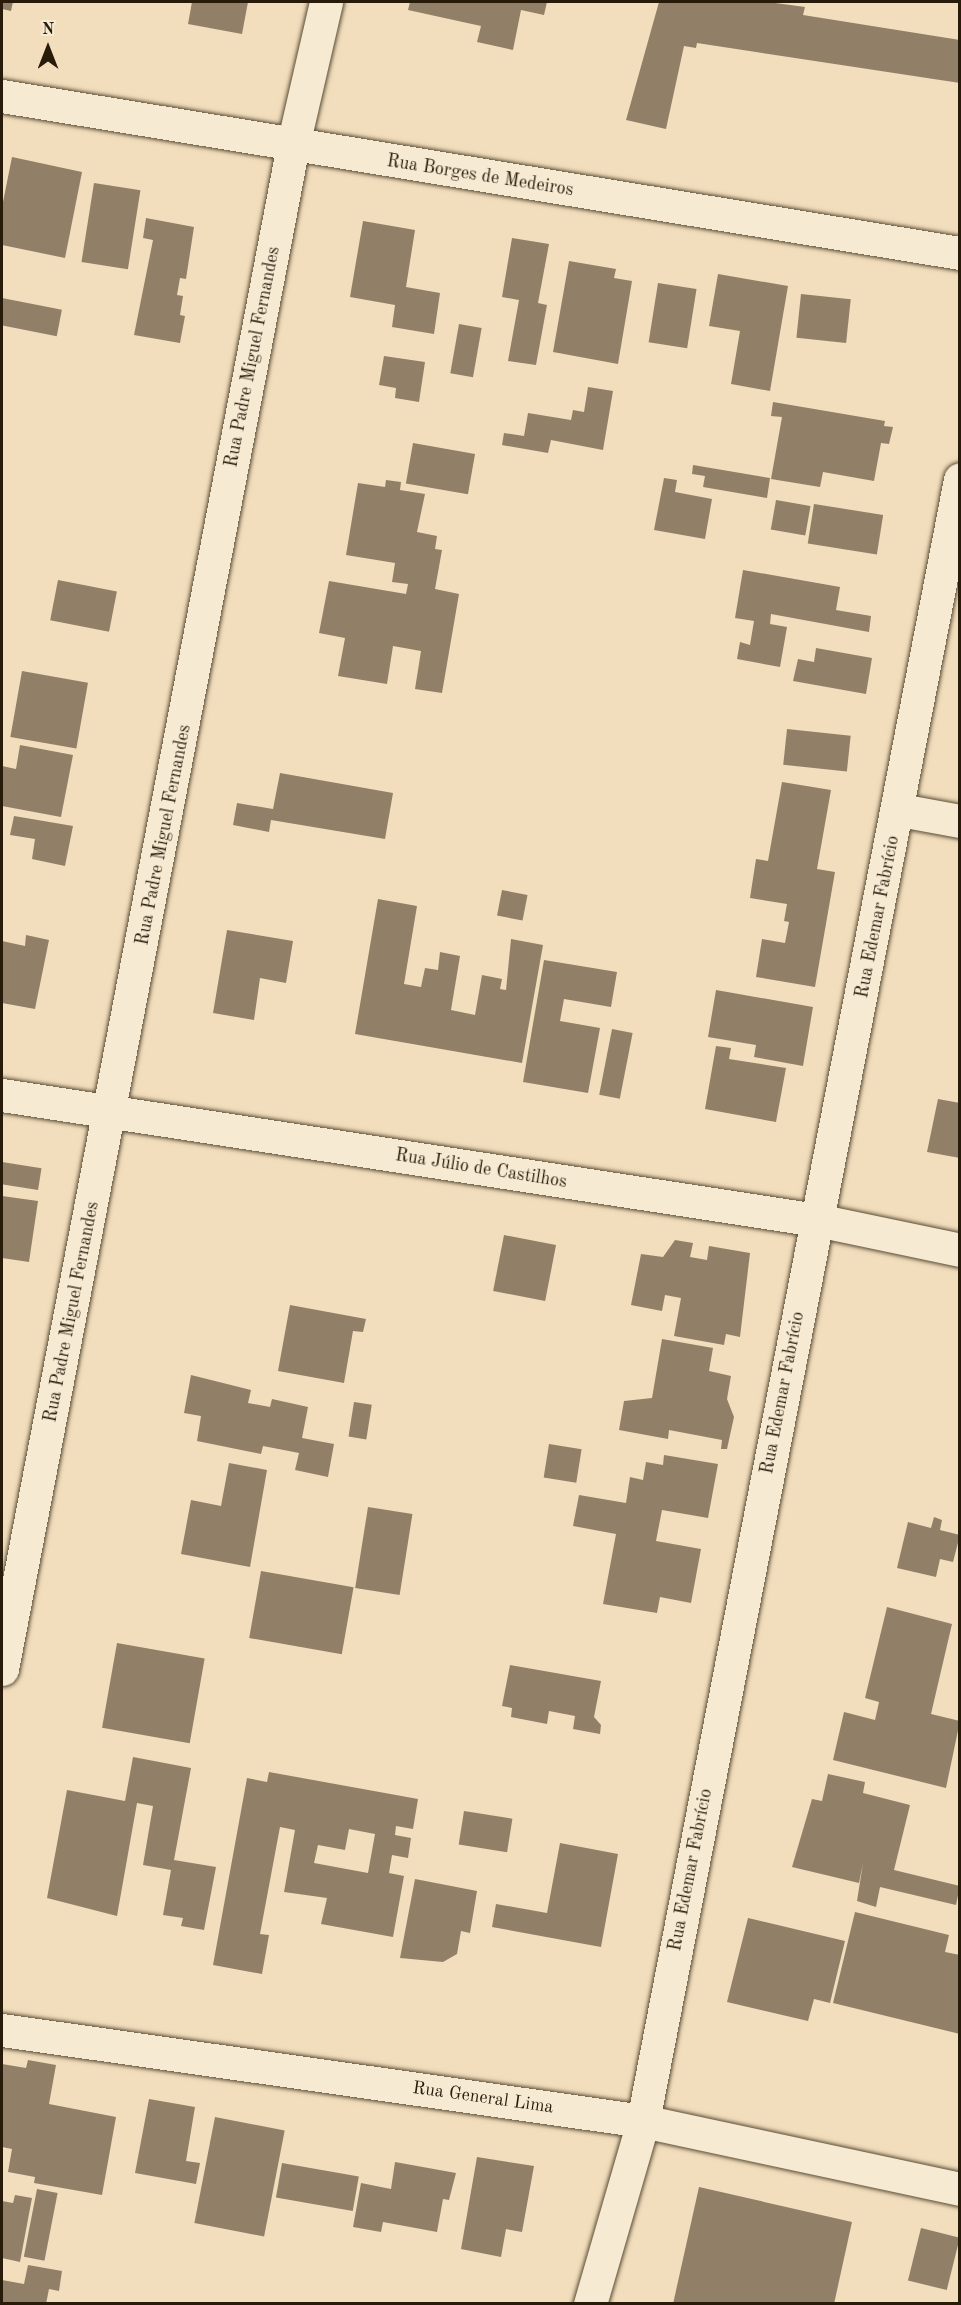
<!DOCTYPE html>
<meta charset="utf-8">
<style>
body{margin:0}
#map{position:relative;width:961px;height:2305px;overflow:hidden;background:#f2debc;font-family:"Old Standard TT",serif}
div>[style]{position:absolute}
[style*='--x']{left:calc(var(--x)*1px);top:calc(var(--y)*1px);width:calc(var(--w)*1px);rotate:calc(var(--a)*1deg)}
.building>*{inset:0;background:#918067;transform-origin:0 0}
.roads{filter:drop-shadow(0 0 2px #5a4c36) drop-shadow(0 0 2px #5a4c36)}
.street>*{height:33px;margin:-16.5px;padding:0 16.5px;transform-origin:16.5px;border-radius:16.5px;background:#f7ead3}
span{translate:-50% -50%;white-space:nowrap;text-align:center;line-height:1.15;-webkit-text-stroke:6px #f7ead3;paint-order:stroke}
.street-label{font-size:18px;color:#281b0a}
.frame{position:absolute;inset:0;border:3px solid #281b0a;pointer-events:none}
.north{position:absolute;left:18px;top:18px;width:60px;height:60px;-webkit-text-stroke:4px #f7ead3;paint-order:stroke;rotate:0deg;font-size:16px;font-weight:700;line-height:24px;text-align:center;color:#281b0a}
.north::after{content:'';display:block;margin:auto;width:21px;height:27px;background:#281b0a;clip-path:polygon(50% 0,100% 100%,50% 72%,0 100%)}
</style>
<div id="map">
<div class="building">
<i style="clip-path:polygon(2px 2px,13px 2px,11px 11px,2px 9px)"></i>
<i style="clip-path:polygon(192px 2px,248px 2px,242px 34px,188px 24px)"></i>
<i style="clip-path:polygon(410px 2px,547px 2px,544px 15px,521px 10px,513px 50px,477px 42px,481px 26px,408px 10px)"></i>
<i style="clip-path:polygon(659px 2px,768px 2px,805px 7px,803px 15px,960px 40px,960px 83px,697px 43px,696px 48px,684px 46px,666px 129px,626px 120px)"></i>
<i style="clip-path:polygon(12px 157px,82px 172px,65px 258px,2px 245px,2px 207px)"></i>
<i style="left:94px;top:183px;width:47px;height:80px;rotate:9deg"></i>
<i style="clip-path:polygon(146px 218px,194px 227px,186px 279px,180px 278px,177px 295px,183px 296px,180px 315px,185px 316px,180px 343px,134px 335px,153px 240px,143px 238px)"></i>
<i style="clip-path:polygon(363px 221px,415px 230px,406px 287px,440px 293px,434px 334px,392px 327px,395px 305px,350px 297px)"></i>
<i style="clip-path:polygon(512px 238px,549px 244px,538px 303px,547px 305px,536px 365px,508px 361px,519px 300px,502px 297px)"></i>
<i style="clip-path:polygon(569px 261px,616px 269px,614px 278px,632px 281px,618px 364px,553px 352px)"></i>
<i style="clip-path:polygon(718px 274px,788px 286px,770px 391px,731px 384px,740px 331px,709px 326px)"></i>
<i style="left:658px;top:283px;width:39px;height:60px;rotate:9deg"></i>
<i style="left:801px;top:294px;width:50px;height:44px;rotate:6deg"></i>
<i style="left:2px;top:298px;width:61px;height:27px;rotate:11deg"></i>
<i style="left:459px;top:324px;width:23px;height:50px;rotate:10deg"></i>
<i style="clip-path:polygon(384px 356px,425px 362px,419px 402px,395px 398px,396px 388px,379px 385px)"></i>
<i style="clip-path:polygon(588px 387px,613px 391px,603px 450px,551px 440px,548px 453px,502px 445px,504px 433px,524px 436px,528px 413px,571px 420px,573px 410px,584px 412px)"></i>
<i style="clip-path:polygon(773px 402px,885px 421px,884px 426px,893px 427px,889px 444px,881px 443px,874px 481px,823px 472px,820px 487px,771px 479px,782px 417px,771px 416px)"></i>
<i style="left:413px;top:443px;width:63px;height:41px;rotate:10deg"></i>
<i style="clip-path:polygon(693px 465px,770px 478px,767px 498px,703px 487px,705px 476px,692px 474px)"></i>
<i style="clip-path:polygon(664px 478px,677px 480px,675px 492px,712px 499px,705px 539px,654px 530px)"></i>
<i style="clip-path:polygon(386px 480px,401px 482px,400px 490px,425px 494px,417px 532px,437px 536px,435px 549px,442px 550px,435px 589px,459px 594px,442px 693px,415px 689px,421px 651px,393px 646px,387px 684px,338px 676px,345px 638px,319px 633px,329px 581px,406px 594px,408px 584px,392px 582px,395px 563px,346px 555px,358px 483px,385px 487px)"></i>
<i style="left:776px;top:500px;width:35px;height:30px;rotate:10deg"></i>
<i style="left:814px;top:504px;width:70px;height:40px;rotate:9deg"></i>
<i style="clip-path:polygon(743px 570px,840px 587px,836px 610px,871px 616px,869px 632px,771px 614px,770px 624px,787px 627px,780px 667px,737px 659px,740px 642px,750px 645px,754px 621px,735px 618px)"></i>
<i style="left:58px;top:580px;width:60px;height:41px;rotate:11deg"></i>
<i style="clip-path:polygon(816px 648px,872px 658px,866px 694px,793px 681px,798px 659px,814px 662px)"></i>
<i style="left:22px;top:671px;width:67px;height:67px;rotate:10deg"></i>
<i style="left:787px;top:729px;width:64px;height:36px;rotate:6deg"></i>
<i style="clip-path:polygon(20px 745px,73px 755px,61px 817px,2px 806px,2px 766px,16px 769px)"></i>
<i style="clip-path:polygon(280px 773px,393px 793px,385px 839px,271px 820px,269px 832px,233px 825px,237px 803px,273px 809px)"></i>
<i style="clip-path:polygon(782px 782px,831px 790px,817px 869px,835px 872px,815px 987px,756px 977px,762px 939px,785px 943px,789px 922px,784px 921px,787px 904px,750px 898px,756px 859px,768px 861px)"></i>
<i style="clip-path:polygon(14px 816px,73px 826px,65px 866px,32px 859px,35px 839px,10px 835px)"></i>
<i style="left:502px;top:890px;width:26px;height:26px;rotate:11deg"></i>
<i style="clip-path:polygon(378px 899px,417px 906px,404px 984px,421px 987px,425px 968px,438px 970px,440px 952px,460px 956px,451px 1010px,475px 1015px,482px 975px,502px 979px,500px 989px,506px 990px,511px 939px,543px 945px,522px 1063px,355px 1034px)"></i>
<i style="clip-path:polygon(227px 930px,293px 941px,286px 983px,260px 978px,254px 1020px,213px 1013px)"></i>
<i style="clip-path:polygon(26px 935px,49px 940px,35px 1009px,2px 1003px,2px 941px,25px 946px)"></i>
<i style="clip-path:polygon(544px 960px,617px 972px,611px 1007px,564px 999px,560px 1021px,600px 1028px,588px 1093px,523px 1082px)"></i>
<i style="clip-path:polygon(716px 990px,813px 1007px,803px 1066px,754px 1057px,756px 1045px,708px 1037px)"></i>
<i style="left:612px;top:1029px;width:21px;height:67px;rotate:11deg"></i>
<i style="clip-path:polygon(716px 1046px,731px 1048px,729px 1059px,786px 1068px,776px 1122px,705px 1109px)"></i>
<i style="clip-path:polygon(938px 1099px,960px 1103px,960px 1158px,927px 1152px)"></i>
<i style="left:2px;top:1162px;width:40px;height:22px;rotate:9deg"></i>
<i style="clip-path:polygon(2px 1196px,38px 1201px,29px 1262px,2px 1258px)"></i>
<i style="left:504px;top:1235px;width:53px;height:57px;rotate:11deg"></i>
<i style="clip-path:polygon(675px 1240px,693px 1243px,690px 1257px,707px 1260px,709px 1246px,750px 1253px,740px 1337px,726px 1334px,724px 1345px,674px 1336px,681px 1298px,665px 1295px,662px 1311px,631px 1305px,641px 1254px,663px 1257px)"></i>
<i style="clip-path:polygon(290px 1305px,366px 1319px,363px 1332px,353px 1331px,344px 1383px,278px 1371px)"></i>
<i style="clip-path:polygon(662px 1339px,713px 1348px,709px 1371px,731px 1376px,727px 1399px,734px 1417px,727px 1449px,721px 1449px,722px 1440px,669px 1430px,668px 1439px,619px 1430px,624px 1401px,652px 1398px)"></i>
<i style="clip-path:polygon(191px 1375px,251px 1390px,248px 1403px,270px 1407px,272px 1399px,308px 1407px,302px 1438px,334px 1444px,328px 1477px,295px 1470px,299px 1453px,263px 1446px,261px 1454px,197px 1441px,201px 1416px,184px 1413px)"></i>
<i style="left:354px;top:1402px;width:18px;height:35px;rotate:9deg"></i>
<i style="left:549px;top:1444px;width:33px;height:34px;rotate:9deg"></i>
<i style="clip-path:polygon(664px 1455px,718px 1464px,708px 1518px,662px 1510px,656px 1541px,701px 1549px,691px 1603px,660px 1597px,657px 1613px,603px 1604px,616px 1534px,573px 1526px,579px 1495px,626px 1503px,630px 1477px,643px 1480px,646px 1462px,663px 1465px)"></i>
<i style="clip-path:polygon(229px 1463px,267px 1470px,250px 1567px,181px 1554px,191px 1500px,221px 1506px)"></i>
<i style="left:368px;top:1507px;width:45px;height:82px;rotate:9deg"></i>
<i style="clip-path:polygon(934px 1517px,942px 1520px,940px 1530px,960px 1535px,953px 1562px,940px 1559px,936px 1577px,897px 1568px,908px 1522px,931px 1528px)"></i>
<i style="left:261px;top:1571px;width:94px;height:68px;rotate:10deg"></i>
<i style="clip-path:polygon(887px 1607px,952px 1624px,931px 1714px,960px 1721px,946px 1788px,833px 1760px,844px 1712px,875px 1720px,879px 1702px,865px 1698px)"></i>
<i style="left:117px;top:1643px;width:89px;height:86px;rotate:10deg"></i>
<i style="clip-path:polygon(510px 1665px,601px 1681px,594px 1717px,601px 1725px,600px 1734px,573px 1729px,575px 1716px,549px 1711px,547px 1724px,511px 1717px,512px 1708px,502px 1706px)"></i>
<i style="clip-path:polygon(133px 1757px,191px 1768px,174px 1860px,216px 1867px,204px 1930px,181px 1926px,183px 1918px,163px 1915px,171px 1870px,143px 1865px,153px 1806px,137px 1803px,117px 1916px,47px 1898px,67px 1790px,125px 1801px)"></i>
<i style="clip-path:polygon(evenodd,269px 1772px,418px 1799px,413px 1829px,396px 1826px,395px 1835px,411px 1838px,408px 1858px,392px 1855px,389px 1873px,404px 1876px,393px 1937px,321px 1924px,327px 1898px,284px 1892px,295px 1830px,280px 1827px,260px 1934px,269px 1935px,262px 1974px,213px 1965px,247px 1778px,267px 1782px,269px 1772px,349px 1829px,375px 1834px,368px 1873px,314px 1863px,318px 1845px,345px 1850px,349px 1829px)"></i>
<i style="clip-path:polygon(828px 1774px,865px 1782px,863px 1793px,910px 1805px,894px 1870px,960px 1886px,956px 1905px,880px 1887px,876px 1907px,857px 1901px,863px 1863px,859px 1883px,792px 1867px,812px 1799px,822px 1801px)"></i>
<i style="left:464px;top:1811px;width:49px;height:34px;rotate:9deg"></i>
<i style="clip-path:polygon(560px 1843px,618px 1854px,601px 1947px,492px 1927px,496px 1904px,547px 1913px)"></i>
<i style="clip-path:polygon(415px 1879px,477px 1891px,470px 1933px,461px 1931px,457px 1954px,443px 1962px,400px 1958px)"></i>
<i style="clip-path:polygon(855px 1912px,949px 1935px,945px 1952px,960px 1955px,960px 2034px,833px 2003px)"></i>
<i style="clip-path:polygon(748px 1918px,845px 1941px,830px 2003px,814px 1999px,808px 2021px,727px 2002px)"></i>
<i style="clip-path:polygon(28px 2060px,56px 2065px,49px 2104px,116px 2117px,102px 2195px,34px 2183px,35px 2177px,8px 2172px,12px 2149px,2px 2147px,2px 2064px,26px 2068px)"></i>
<i style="clip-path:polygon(149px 2099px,195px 2107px,186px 2161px,200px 2163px,196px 2184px,135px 2173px)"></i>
<i style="left:215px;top:2117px;width:71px;height:108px;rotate:11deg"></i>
<i style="clip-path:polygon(477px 2157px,534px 2166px,522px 2232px,506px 2229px,501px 2257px,461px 2249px)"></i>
<i style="clip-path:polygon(395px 2162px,456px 2173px,449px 2200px,443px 2199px,437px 2232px,383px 2222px,381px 2232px,353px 2227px,361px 2183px,391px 2189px)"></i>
<i style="left:282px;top:2163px;width:78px;height:35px;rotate:10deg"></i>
<i style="clip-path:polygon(699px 2187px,852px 2222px,834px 2304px,673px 2304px)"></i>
<i style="left:37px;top:2189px;width:21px;height:69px;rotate:11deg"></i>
<i style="clip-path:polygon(15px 2195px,32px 2198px,20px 2262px,2px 2258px,2px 2201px,13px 2203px)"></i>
<i style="left:921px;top:2228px;width:40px;height:54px;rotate:14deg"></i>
<i style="clip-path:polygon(28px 2265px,62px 2271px,59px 2291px,49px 2289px,46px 2304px,2px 2304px,2px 2280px,24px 2284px)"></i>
</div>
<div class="roads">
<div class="street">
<i style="--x:2;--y:96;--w:971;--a:9.31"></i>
<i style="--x:900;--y:810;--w:61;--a:10.4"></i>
<i style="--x:2;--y:1095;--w:825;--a:8.72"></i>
<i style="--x:817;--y:1220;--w:146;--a:11.8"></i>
<i style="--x:2;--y:1669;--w:1552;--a:-79.19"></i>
<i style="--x:293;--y:145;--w:147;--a:-77"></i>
<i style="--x:2;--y:2030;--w:647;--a:8.08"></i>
<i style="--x:643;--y:2121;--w:324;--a:12.1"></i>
<i style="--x:590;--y:2304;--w:191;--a:-73.8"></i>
<i style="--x:643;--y:2121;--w:1672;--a:-79.07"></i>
</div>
</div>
<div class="street-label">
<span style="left:480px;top:176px;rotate:9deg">Rua Borges de Medeiros</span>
<span style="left:253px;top:357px;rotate:-79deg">Rua Padre Miguel Fernandes</span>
<span style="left:164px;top:835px;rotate:-79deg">Rua Padre Miguel Fernandes</span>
<span style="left:878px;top:917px;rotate:-79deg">Rua Edemar Fabrício</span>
<span style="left:481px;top:1169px;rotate:9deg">Rua Júlio de Castilhos</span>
<span style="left:72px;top:1312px;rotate:-79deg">Rua Padre Miguel Fernandes</span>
<span style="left:783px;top:1393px;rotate:-79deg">Rua Edemar Fabrício</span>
<span style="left:691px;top:1870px;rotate:-79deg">Rua Edemar Fabrício</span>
<span style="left:483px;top:2098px;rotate:8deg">Rua General Lima</span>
</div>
<div class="frame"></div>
<div class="north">N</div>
</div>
